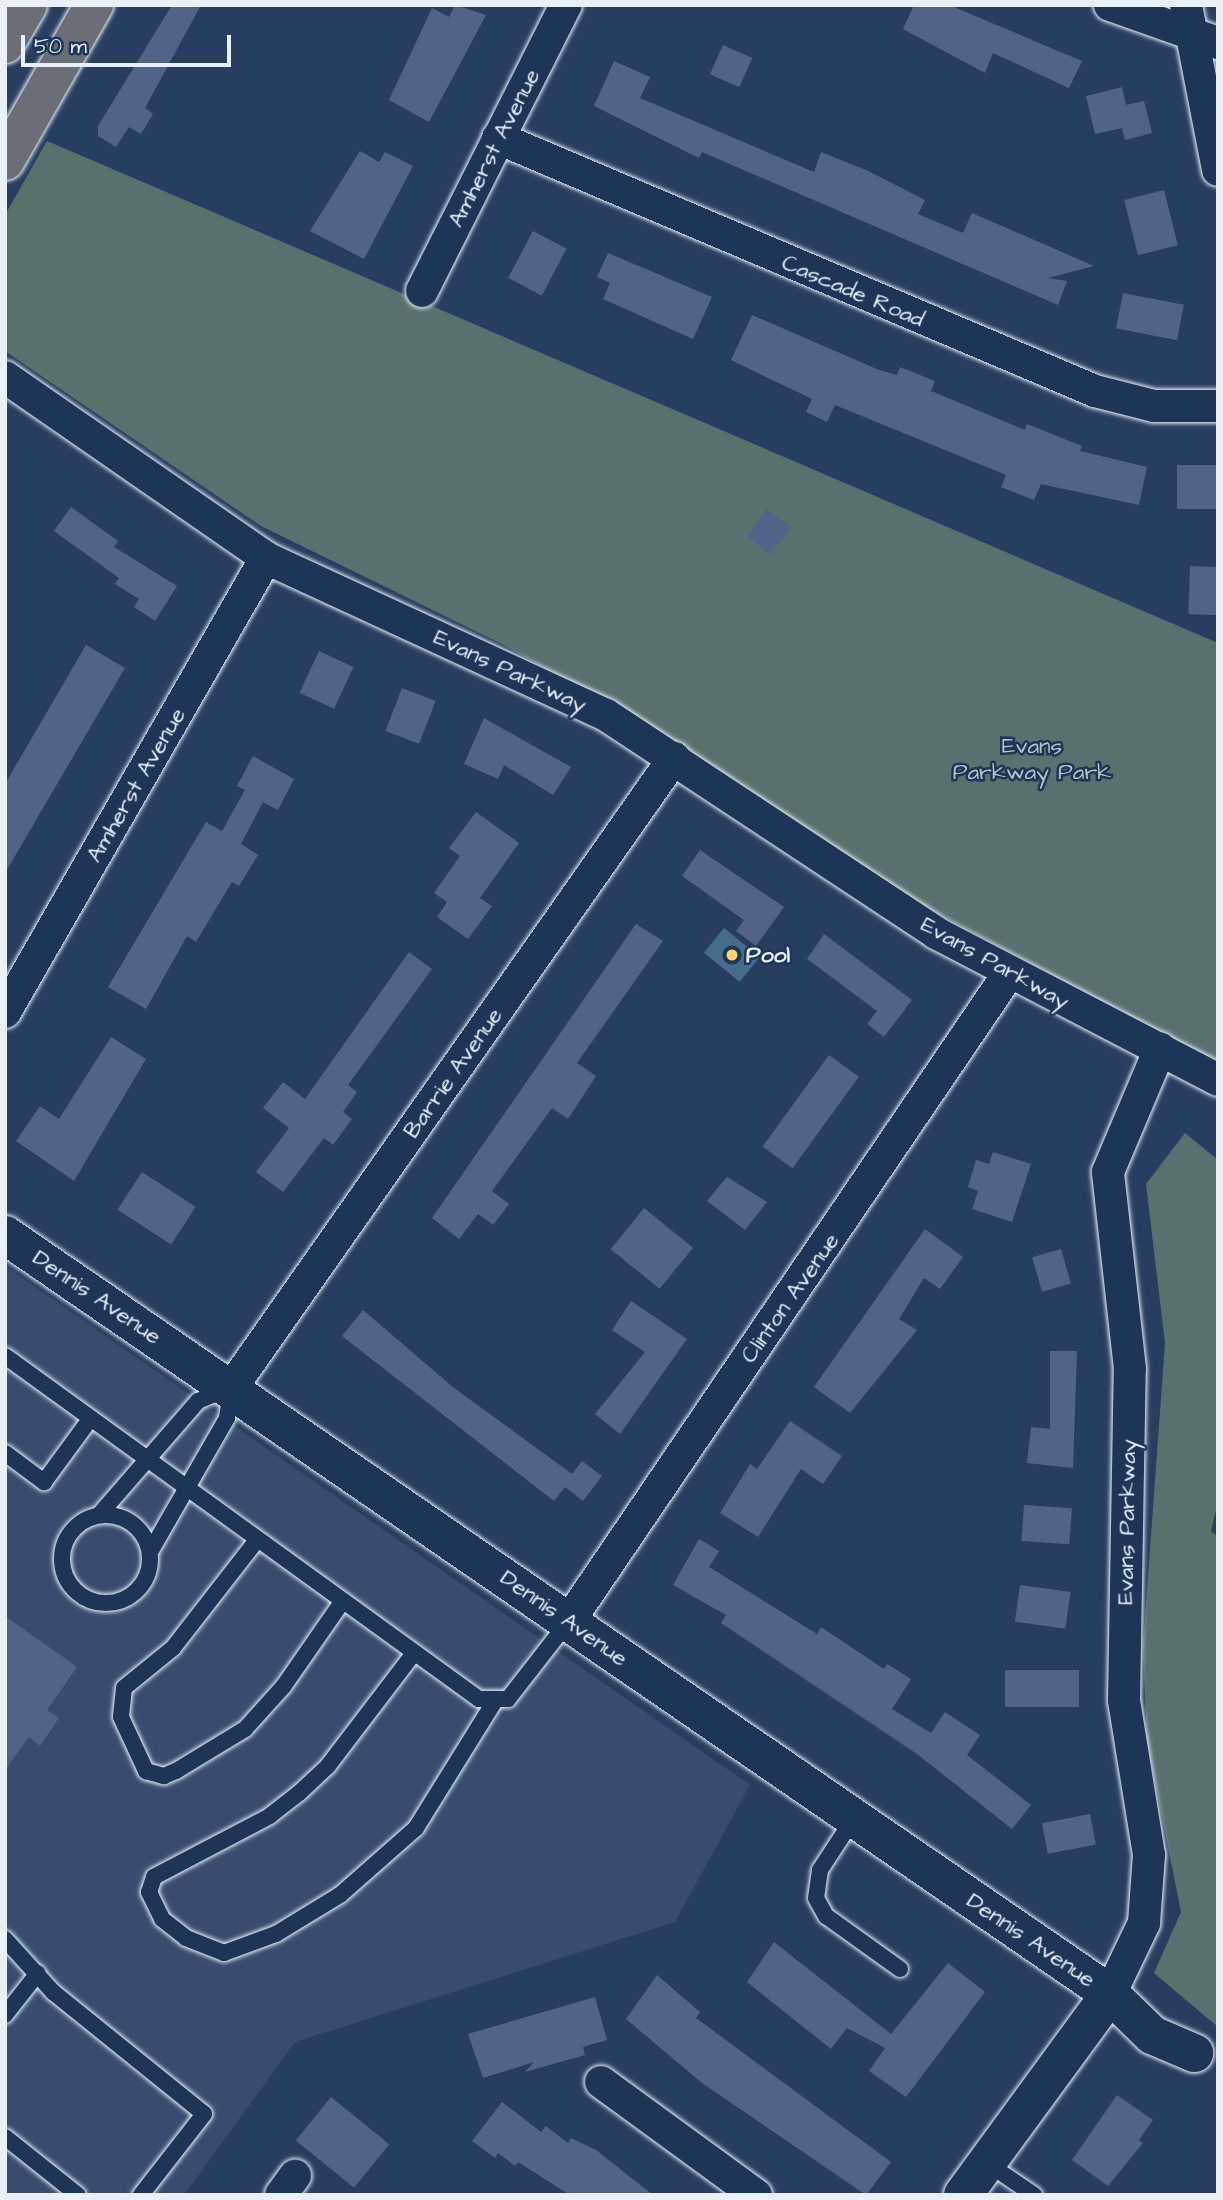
<!DOCTYPE html>
<style>
body{margin:0}
#map{position:relative;width:1223px;height:2200px;overflow:hidden;background:#283e61;font-family:"Architects Daughter",sans-serif}
div>[style]{position:absolute}
[style*='--x']{left:calc(var(--x)*1px);top:calc(var(--y)*1px);width:calc(var(--w)*1px);rotate:calc(var(--a)*1deg)}
.built>*{inset:0;background:#394c70}
.green>*{inset:0;background:#59716d}
.water>*{inset:0;background:#446d8b;transform-origin:0 0}
.building>*{inset:0;background:#52638a;transform-origin:0 0}
.roads{filter:drop-shadow(0 0 2px #e8f1f8) drop-shadow(0 0 2px #e8f1f8)}
.service>*{height:16px;margin:-8px;padding:0 8px;transform-origin:8px;border-radius:8px;background:#1d3557}
.service>.ring{margin:-8px;padding:0;box-sizing:content-box;background:none;border:16px solid #1d3557;border-radius:50%}
.minor>*{height:32px;margin:-16px;padding:0 16px;transform-origin:16px;border-radius:16px;background:#1d3557}
.tertiary>*{height:38px;margin:-19px;padding:0 19px;transform-origin:19px;border-radius:19px;background:#1d3557}
.primary>*{height:38px;margin:-19px;padding:0 19px;transform-origin:19px;border-radius:19px;background:#6b6f75}
.dots>*{width:19px;height:19px;translate:-50% -50%;box-sizing:border-box;border:4px solid #1d3557;border-radius:50%}
span{translate:-50% -50%;white-space:nowrap;text-align:center;line-height:1.15;-webkit-text-stroke:5px #1d3557;paint-order:stroke}
.street-label{font-size:23px;color:#e8f1f8}
.park-label{font-size:23px;color:#b6c4c7}
.poi-label{font-size:23px;color:#e8f1f8;font-weight:700}
.left{translate:0 -50%;text-align:left}
.frame{position:absolute;inset:0;border:7px solid #e8f1f8;pointer-events:none}
.scale{position:absolute;left:21px;top:35px;width:210px;height:32px;box-sizing:border-box;border:4px solid #e8f1f8;border-top:0;padding-left:9px;font-size:21px;line-height:24px;white-space:nowrap;color:#e8f1f8;-webkit-text-stroke:5px #1d3557;paint-order:stroke}
</style>
<div id="map">
<div class="built">
<i style="clip-path:polygon(5px 1266px,750px 1785px,675px 1922px,295px 2042px,184px 2195px,5px 2195px)"></i>
</div>
<div class="green">
<i style="clip-path:polygon(47px 141px,1218px 643px,1218px 1063px,907px 897px,670px 739px,504px 645px,261px 526px,5px 351px,5px 215px)"></i>
<i style="clip-path:polygon(1185px 1133px,1218px 1160px,1218px 1502px,1211px 1531px,1218px 1537px,1218px 2027px,1154px 1973px,1181px 1912px,1147px 1741px,1143px 1646px,1165px 1343px,1146px 1184px)"></i>
</div>
<div class="water">
<i style="left:724px;top:928px;width:46px;height:32px;rotate:39deg"></i>
</div>
<div class="building">
<i style="clip-path:polygon(172px 5px,201px 5px,145px 108px,153px 114px,141px 134px,129px 127px,116px 147px,98px 136px,98px 126px)"></i>
<i style="clip-path:polygon(455px 5px,486px 15px,429px 122px,389px 100px,432px 8px,449px 17px)"></i>
<i style="clip-path:polygon(914px 5px,949px 5px,1082px 61px,1069px 88px,993px 53px,985px 73px,903px 29px)"></i>
<i style="left:723px;top:45px;width:32px;height:32px;rotate:24deg"></i>
<i style="clip-path:polygon(614px 61px,650px 77px,640px 98px,814px 172px,821px 152px,866px 170px,925px 200px,918px 214px,963px 233px,972px 213px,1094px 266px,1048px 278px,1067px 281px,1058px 305px,702px 152px,699px 158px,594px 106px)"></i>
<i style="clip-path:polygon(1122px 87px,1126px 105px,1144px 101px,1152px 133px,1125px 140px,1122px 128px,1095px 134px,1086px 96px)"></i>
<i style="clip-path:polygon(360px 151px,379px 162px,385px 152px,413px 166px,364px 259px,310px 231px)"></i>
<i style="left:1164px;top:190px;width:57px;height:41px;rotate:76deg"></i>
<i style="left:533px;top:231px;width:38px;height:53px;rotate:28deg"></i>
<i style="clip-path:polygon(608px 253px,712px 297px,693px 339px,603px 299px,610px 283px,597px 277px)"></i>
<i style="left:1123px;top:293px;width:62px;height:36px;rotate:11deg"></i>
<i style="clip-path:polygon(752px 315px,879px 370px,897px 375px,900px 367px,935px 381px,931px 391px,1025px 430px,1027px 424px,1082px 446px,1080px 451px,1147px 467px,1139px 505px,1041px 484px,1034px 500px,1001px 487px,1006px 475px,835px 405px,827px 422px,806px 412px,812px 399px,731px 360px)"></i>
<i style="left:1218px;top:465px;width:44px;height:41px;rotate:90deg"></i>
<i style="clip-path:polygon(71px 507px,118px 541px,114px 547px,177px 586px,155px 621px,134px 607px,139px 599px,115px 584px,119px 578px,54px 531px)"></i>
<i style="left:767px;top:509px;width:30px;height:34px;rotate:37deg"></i>
<i style="left:1190px;top:566px;width:28px;height:48px;rotate:2deg"></i>
<i style="clip-path:polygon(86px 645px,125px 668px,5px 873px,5px 784px)"></i>
<i style="left:319px;top:651px;width:38px;height:46px;rotate:25deg"></i>
<i style="left:402px;top:688px;width:36px;height:46px;rotate:21deg"></i>
<i style="clip-path:polygon(484px 718px,571px 767px,553px 795px,504px 765px,498px 779px,464px 764px)"></i>
<i style="clip-path:polygon(253px 756px,294px 779px,278px 810px,263px 802px,241px 844px,258px 855px,239px 886px,232px 882px,196px 942px,187px 936px,146px 1009px,108px 987px,206px 822px,222px 831px,245px 790px,237px 786px)"></i>
<i style="clip-path:polygon(476px 812px,519px 843px,480px 898px,492px 906px,468px 939px,437px 917px,447px 902px,434px 893px,460px 856px,449px 848px)"></i>
<i style="clip-path:polygon(700px 850px,784px 907px,756px 946px,736px 931px,744px 920px,682px 876px)"></i>
<i style="clip-path:polygon(636px 924px,663px 941px,577px 1063px,596px 1076px,568px 1119px,552px 1108px,492px 1191px,509px 1204px,493px 1225px,478px 1214px,459px 1239px,432px 1218px)"></i>
<i style="clip-path:polygon(824px 934px,912px 1000px,884px 1037px,867px 1024px,877px 1011px,807px 959px)"></i>
<i style="clip-path:polygon(409px 952px,432px 969px,348px 1085px,357px 1092px,343px 1112px,352px 1119px,333px 1145px,324px 1138px,283px 1192px,256px 1172px,289px 1128px,263px 1108px,283px 1082px,305px 1099px)"></i>
<i style="clip-path:polygon(111px 1037px,146px 1059px,74px 1181px,16px 1141px,40px 1106px,59px 1119px)"></i>
<i style="left:829px;top:1055px;width:37px;height:113px;rotate:36deg"></i>
<i style="clip-path:polygon(993px 1152px,1031px 1164px,1012px 1222px,972px 1209px,978px 1191px,968px 1187px,976px 1160px,989px 1164px)"></i>
<i style="left:142px;top:1172px;width:64px;height:45px;rotate:33deg"></i>
<i style="clip-path:polygon(727px 1177px,767px 1202px,745px 1230px,707px 1201px)"></i>
<i style="left:644px;top:1208px;width:63px;height:53px;rotate:39deg"></i>
<i style="clip-path:polygon(925px 1229px,963px 1257px,940px 1289px,924px 1278px,899px 1319px,917px 1330px,850px 1413px,814px 1387px)"></i>
<i style="left:1061px;top:1249px;width:36px;height:30px;rotate:74deg"></i>
<i style="clip-path:polygon(631px 1301px,687px 1339px,620px 1434px,595px 1414px,645px 1352px,612px 1330px)"></i>
<i style="clip-path:polygon(363px 1310px,454px 1388px,572px 1474px,582px 1461px,602px 1476px,583px 1501px,565px 1487px,554px 1501px,342px 1336px)"></i>
<i style="clip-path:polygon(1050px 1351px,1077px 1351px,1073px 1468px,1027px 1463px,1031px 1427px,1050px 1429px)"></i>
<i style="clip-path:polygon(790px 1421px,842px 1456px,823px 1484px,801px 1469px,758px 1537px,720px 1513px,750px 1464px,757px 1469px)"></i>
<i style="left:1024px;top:1505px;width:48px;height:36px;rotate:4deg"></i>
<i style="clip-path:polygon(699px 1539px,719px 1551px,709px 1567px,817px 1634px,821px 1627px,884px 1669px,887px 1664px,911px 1679px,892px 1709px,931px 1733px,945px 1712px,980px 1735px,967px 1755px,1031px 1805px,1012px 1829px,917px 1754px,721px 1623px,726px 1615px,673px 1585px)"></i>
<i style="left:1020px;top:1585px;width:51px;height:37px;rotate:8deg"></i>
<i style="clip-path:polygon(5px 1616px,77px 1667px,47px 1710px,59px 1718px,40px 1746px,29px 1737px,5px 1770px)"></i>
<i style="left:1005px;top:1670px;width:74px;height:37px"></i>
<i style="left:1090px;top:1814px;width:31px;height:49px;rotate:79deg"></i>
<i style="clip-path:polygon(774px 1942px,891px 2034px,948px 1963px,985px 1992px,906px 2097px,869px 2071px,885px 2048px,847px 2028px,831px 2049px,747px 1982px)"></i>
<i style="clip-path:polygon(657px 1975px,700px 2012px,696px 2018px,891px 2162px,866px 2195px,702px 2083px,626px 2019px)"></i>
<i style="clip-path:polygon(595px 1997px,607px 2040px,583px 2047px,585px 2055px,525px 2072px,534px 2062px,483px 2078px,468px 2034px)"></i>
<i style="clip-path:polygon(1117px 2095px,1153px 2120px,1139px 2140px,1143px 2143px,1108px 2186px,1072px 2160px)"></i>
<i style="left:331px;top:2097px;width:75px;height:56px;rotate:39deg"></i>
<i style="clip-path:polygon(502px 2102px,541px 2132px,546px 2126px,568px 2143px,571px 2138px,596px 2150px,653px 2195px,570px 2195px,518px 2162px,515px 2166px,498px 2153px,495px 2158px,472px 2141px)"></i>
</div>
<div class="roads">
<div class="service">
<i style="--x:5;--y:1356;--w:585;--a:35.89"></i>
<i style="--x:479;--y:1699;--w:29;--a:0"></i>
<i style="--x:508;--y:1699;--w:98;--a:-52.1"></i>
<i style="--x:5;--y:1453;--w:49;--a:36.6"></i>
<i style="--x:44;--y:1482;--w:79;--a:-53.7"></i>
<i class="ring" style="left:62px;top:1515px;width:72px;height:72px"></i>
<i style="--x:99;--y:1515;--w:151;--a:-49"></i>
<i style="--x:198;--y:1401;--w:30;--a:-23"></i>
<i style="--x:257;--y:1540;--w:137;--a:127.9"></i>
<i style="--x:173;--y:1648;--w:63;--a:140.8"></i>
<i style="--x:124;--y:1688;--w:29;--a:96"></i>
<i style="--x:121;--y:1717;--w:60;--a:65.2"></i>
<i style="--x:146;--y:1771;--w:19;--a:16"></i>
<i style="--x:164;--y:1776;--w:13;--a:-23"></i>
<i style="--x:176;--y:1771;--w:81;--a:-31.3"></i>
<i style="--x:245;--y:1729;--w:57;--a:-47.9"></i>
<i style="--x:283;--y:1687;--w:103;--a:-55.2"></i>
<i style="--x:150;--y:1552;--w:155;--a:-60.1"></i>
<i style="--x:227;--y:1418;--w:28;--a:-82"></i>
<i style="--x:414;--y:1653;--w:142;--a:127.3"></i>
<i style="--x:328;--y:1766;--w:40;--a:137"></i>
<i style="--x:299;--y:1793;--w:37;--a:142"></i>
<i style="--x:270;--y:1816;--w:131;--a:152.3"></i>
<i style="--x:154;--y:1877;--w:16;--a:108"></i>
<i style="--x:149;--y:1892;--w:30;--a:64"></i>
<i style="--x:162;--y:1919;--w:31;--a:38"></i>
<i style="--x:186;--y:1938;--w:41;--a:21.5"></i>
<i style="--x:224;--y:1953;--w:55;--a:-20.1"></i>
<i style="--x:276;--y:1934;--w:75;--a:-31.4"></i>
<i style="--x:340;--y:1895;--w:101;--a:-41.4"></i>
<i style="--x:416;--y:1828;--w:148;--a:-58.2"></i>
<i style="--x:854;--y:1818;--w:62;--a:123.2"></i>
<i style="--x:820;--y:1870;--w:28;--a:98"></i>
<i style="--x:816;--y:1898;--w:21;--a:61"></i>
<i style="--x:826;--y:1916;--w:91;--a:35.6"></i>
<i style="--x:5;--y:1939;--w:72;--a:47.8"></i>
<i style="--x:53;--y:1992;--w:194;--a:38.9"></i>
<i style="--x:204;--y:2114;--w:103;--a:127.9"></i>
<i style="--x:5;--y:2015;--w:53;--a:-51.8"></i>
<i style="--x:5;--y:2137;--w:93;--a:38.5"></i>
<i style="--x:987;--y:2163;--w:57;--a:34.2"></i>
</div>
<div class="minor">
<i style="--x:1110;--y:5;--w:114;--a:19.4"></i>
<i style="--x:1186;--y:5;--w:168;--a:79"></i>
<i style="--x:498;--y:138;--w:648;--a:22.97"></i>
<i style="--x:1095;--y:391;--w:61;--a:14.3"></i>
<i style="--x:1154;--y:406;--w:64;--a:0"></i>
<i style="--x:422;--y:291;--w:320;--a:-63.3"></i>
<i style="--x:5;--y:377;--w:318;--a:34.7"></i>
<i style="--x:266;--y:558;--w:374;--a:24.8"></i>
<i style="--x:606;--y:715;--w:396;--a:33.4"></i>
<i style="--x:936;--y:933;--w:318;--a:27.5"></i>
<i style="--x:5;--y:1012;--w:524;--a:-60.11"></i>
<i style="--x:232;--y:1387;--w:769;--a:-54.9"></i>
<i style="--x:569;--y:1621;--w:783;--a:-55.82"></i>
<i style="--x:1110;--y:1994;--w:79;--a:-64.4"></i>
<i style="--x:1144;--y:1923;--w:68;--a:-85.8"></i>
<i style="--x:1149;--y:1855;--w:157;--a:-99.2"></i>
<i style="--x:1124;--y:1700;--w:331;--a:-89"></i>
<i style="--x:1130;--y:1369;--w:198;--a:-96.4"></i>
<i style="--x:1108;--y:1172;--w:134;--a:-67.1"></i>
<i style="--x:601;--y:2082;--w:192;--a:36.1"></i>
<i style="--x:281;--y:2195;--w:24;--a:-54"></i>
</div>
<div class="tertiary">
<i style="--x:5;--y:1235;--w:1341;--a:34.48"></i>
<i style="--x:1110;--y:1994;--w:59;--a:44.3"></i>
<i style="--x:1152;--y:2035;--w:46;--a:23.2"></i>
<i style="--x:963;--y:2195;--w:249;--a:-53.8"></i>
</div>
<div class="primary">
<i style="--x:5;--y:44;--w:45;--a:-59.5"></i>
<i style="--x:5;--y:161;--w:180;--a:-60.3"></i>
</div>
</div>
<div class="dots">
<i style="left:732px;top:955px;background:#ffd166"></i>
</div>
<div class="street-label">
<span style="left:494px;top:148px;rotate:-63deg">Amherst Avenue</span>
<span style="left:853px;top:291px;rotate:23deg">Cascade Road</span>
<span style="left:510px;top:671px;rotate:25deg">Evans Parkway</span>
<span style="left:136px;top:785px;rotate:-60deg">Amherst Avenue</span>
<span style="left:995px;top:963px;rotate:29deg">Evans Parkway</span>
<span style="left:453px;top:1073px;rotate:-55deg">Barrie Avenue</span>
<span style="left:97px;top:1297px;rotate:34deg">Dennis Avenue</span>
<span style="left:790px;top:1298px;rotate:-55deg">Clinton Avenue</span>
<span style="left:1127px;top:1522px;rotate:-89deg">Evans Parkway</span>
<span style="left:564px;top:1618px;rotate:35deg">Dennis Avenue</span>
<span style="left:1031px;top:1940px;rotate:34deg">Dennis Avenue</span>
</div>
<div class="park-label">
<span style="left:1032px;top:759px">Evans<br>Parkway Park</span>
</div>
<div class="poi-label">
<span class="left" style="left:746px;top:955px">Pool</span>
</div>
<div class="frame"></div>
<div class="scale">50 m</div>
</div>
